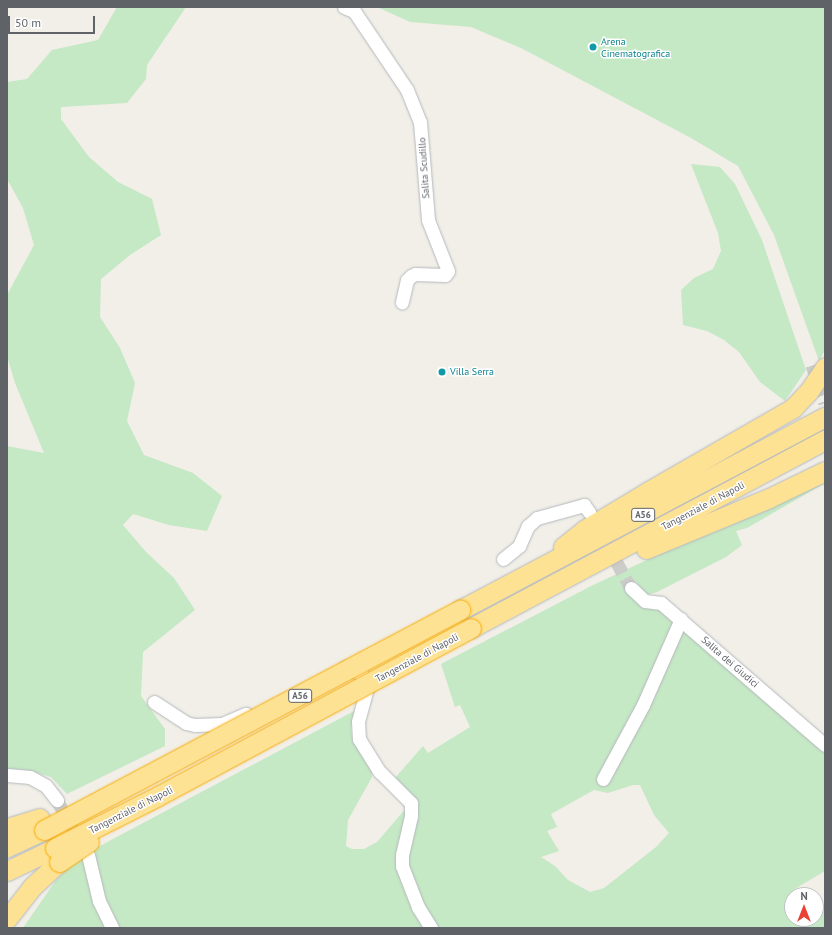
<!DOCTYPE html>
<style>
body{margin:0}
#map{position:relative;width:832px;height:935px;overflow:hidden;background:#f1efe8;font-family:"PT Sans",sans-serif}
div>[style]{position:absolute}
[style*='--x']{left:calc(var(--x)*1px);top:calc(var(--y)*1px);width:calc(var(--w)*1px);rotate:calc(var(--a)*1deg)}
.green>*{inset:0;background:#c5e8c5}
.minor-tunnel>*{height:13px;margin-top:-6.5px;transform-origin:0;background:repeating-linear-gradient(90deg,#ccccc8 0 13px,transparent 0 19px)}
.roads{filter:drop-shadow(0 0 1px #b5b8bc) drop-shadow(0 0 1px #b5b8bc)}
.minor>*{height:13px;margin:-6.5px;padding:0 6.5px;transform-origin:6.5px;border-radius:6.5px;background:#fff}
.highway>*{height:19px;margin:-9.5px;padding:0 9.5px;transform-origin:9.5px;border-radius:9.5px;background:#fde293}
.bridges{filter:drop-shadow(0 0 1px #f9ab00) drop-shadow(0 0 1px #f9ab00)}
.highway-bridge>*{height:19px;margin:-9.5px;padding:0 9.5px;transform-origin:9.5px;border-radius:9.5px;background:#fde293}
.dots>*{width:11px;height:11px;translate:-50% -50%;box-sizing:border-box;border:2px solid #fff;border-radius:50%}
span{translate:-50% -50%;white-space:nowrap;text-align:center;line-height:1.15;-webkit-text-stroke:3px #fff;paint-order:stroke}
.shield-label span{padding:1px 3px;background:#fff;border:1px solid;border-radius:3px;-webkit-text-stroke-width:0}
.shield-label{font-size:9px;color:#5f6368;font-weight:700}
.culture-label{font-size:10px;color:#0d838f}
.left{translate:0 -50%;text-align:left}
.street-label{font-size:10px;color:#5f6368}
.frame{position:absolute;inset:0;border:8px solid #5f6368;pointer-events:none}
.north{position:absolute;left:784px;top:887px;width:40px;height:40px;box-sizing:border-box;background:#fff;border:1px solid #bfc1c3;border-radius:50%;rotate:0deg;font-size:11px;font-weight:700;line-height:16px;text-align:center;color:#5f6368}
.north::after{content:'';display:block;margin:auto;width:14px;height:18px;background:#ea4335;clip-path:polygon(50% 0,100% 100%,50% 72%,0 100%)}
.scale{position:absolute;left:8px;top:16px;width:87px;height:18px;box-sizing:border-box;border:2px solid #5f6368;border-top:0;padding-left:5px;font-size:12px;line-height:14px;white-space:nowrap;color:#5f6368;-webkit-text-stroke:3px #fff;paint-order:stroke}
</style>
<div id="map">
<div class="green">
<i style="clip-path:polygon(117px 7px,186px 7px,147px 65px,146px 79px,127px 103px,61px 107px,61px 119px,89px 157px,118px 182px,152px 199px,161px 235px,130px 255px,101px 279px,100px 317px,120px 348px,135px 383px,127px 421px,144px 455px,193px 473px,222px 496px,207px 531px,169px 525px,133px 514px,123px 525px,146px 552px,174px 578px,195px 610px,143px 652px,141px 696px,165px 729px,165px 746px,67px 794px,51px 777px,26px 770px,7px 769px,7px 446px,44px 453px,15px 383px,7px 356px,7px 295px,34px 245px,23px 208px,7px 179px,7px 82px,27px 79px,52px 50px,98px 40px)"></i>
<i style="clip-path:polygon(377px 7px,825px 7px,825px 350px,819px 361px,774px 235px,738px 166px,691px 138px,521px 48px,471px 27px,410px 22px)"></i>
<i style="clip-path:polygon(691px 164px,720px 167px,735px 184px,762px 240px,806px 370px,785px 401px,760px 382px,739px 352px,724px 340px,707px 331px,683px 325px,681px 290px,694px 278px,713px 269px,721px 251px,718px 233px)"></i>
<i style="clip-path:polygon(evenodd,825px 477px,825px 483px,747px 528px,736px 531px,742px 545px,726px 557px,657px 592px,647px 595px,636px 582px,626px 588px,641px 604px,659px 609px,683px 628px,825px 751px,825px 871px,793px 890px,797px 895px,792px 895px,792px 919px,816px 919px,816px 909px,825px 904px,825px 928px,439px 928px,422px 908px,406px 862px,410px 840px,401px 785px,395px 778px,423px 746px,428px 753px,470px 727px,460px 705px,455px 707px,441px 664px,591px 586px,825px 477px,633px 785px,640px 785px,654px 815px,669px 833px,656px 847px,604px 888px,590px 892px,568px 880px,555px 866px,541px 857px,559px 851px,547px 831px,557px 827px,551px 814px,594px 790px,608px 793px,633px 785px)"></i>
<i style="clip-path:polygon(356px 710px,351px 728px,352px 738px,372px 772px,372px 777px,348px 820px,346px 846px,352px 849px,364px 849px,377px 842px,407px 807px,400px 873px,414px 914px,427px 928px,23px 928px,56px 880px,81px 856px)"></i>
</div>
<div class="minor-tunnel">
<i style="--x:812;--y:365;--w:40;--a:71.1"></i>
<i style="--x:598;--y:528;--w:68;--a:61.2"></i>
<i style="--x:57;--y:800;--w:49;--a:60.8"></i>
</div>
<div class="roads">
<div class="minor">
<i style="--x:344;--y:7;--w:11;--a:22"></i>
<i style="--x:354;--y:11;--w:95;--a:56.1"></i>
<i style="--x:407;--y:90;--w:35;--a:68"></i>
<i style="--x:420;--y:122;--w:98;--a:85.3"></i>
<i style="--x:428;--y:220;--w:55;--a:68.6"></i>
<i style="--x:448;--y:271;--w:5;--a:127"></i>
<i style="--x:445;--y:275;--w:30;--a:-178"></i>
<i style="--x:415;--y:274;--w:4;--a:153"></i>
<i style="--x:411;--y:276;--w:6;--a:135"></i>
<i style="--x:407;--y:280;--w:23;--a:103"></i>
<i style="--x:503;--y:559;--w:21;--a:-39"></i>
<i style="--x:519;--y:546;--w:22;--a:-66"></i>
<i style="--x:528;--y:526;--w:12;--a:-42"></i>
<i style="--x:537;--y:518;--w:49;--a:-15.5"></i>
<i style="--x:584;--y:505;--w:9;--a:54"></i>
<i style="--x:631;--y:588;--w:19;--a:43"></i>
<i style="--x:645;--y:601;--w:16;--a:7"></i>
<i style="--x:661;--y:603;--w:217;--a:40.9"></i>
<i style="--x:346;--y:667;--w:17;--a:24"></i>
<i style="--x:362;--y:674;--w:15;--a:70"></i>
<i style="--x:367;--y:688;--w:34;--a:105"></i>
<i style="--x:358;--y:721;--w:18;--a:87"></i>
<i style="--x:359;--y:739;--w:39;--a:58"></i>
<i style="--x:380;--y:772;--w:44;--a:45"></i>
<i style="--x:411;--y:803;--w:13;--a:90"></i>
<i style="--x:411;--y:816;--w:39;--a:103"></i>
<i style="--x:402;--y:854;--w:12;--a:90"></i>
<i style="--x:402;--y:866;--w:44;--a:68.7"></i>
<i style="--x:418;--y:907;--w:25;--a:58"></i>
<i style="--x:154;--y:702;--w:38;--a:33"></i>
<i style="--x:186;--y:723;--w:9;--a:13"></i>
<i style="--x:195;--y:725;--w:27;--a:-2"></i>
<i style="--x:222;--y:724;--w:26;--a:-23"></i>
<i style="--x:7;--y:775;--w:23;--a:5"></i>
<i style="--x:30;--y:777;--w:18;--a:29"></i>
<i style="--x:46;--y:786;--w:18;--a:52"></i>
<i style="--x:603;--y:779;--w:84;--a:-61.6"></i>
<i style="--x:643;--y:705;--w:94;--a:-66.2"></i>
<i style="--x:88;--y:855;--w:47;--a:76.6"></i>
<i style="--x:99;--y:901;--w:30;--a:64"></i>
</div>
<div class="highway">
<i style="--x:563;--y:547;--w:27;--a:-39"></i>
<i style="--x:584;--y:530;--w:74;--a:-31.1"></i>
<i style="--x:647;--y:492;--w:168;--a:-29.9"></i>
<i style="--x:793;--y:408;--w:23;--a:-47"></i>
<i style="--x:809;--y:391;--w:29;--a:-56"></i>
<i style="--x:646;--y:549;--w:133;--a:-22.5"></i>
<i style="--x:769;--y:498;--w:62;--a:-25.7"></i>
<i style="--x:460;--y:610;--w:413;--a:-27.9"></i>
<i style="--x:471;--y:628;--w:401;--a:-28"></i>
<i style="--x:7;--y:828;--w:34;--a:-17"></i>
<i style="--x:7;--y:847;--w:41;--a:-24.7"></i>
<i style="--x:7;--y:871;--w:53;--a:-25.6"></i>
<i style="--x:7;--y:919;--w:41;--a:-52"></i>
<i style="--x:32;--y:887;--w:37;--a:-43"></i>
</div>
</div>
<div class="bridges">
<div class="highway-bridge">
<i style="--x:44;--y:830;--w:471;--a:-27.9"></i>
<i style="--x:55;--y:848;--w:115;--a:-26.8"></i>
<i style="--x:158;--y:796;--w:355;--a:-28.2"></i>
<i style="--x:59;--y:862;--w:36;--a:-34"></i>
</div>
</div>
<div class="dots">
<i style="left:593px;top:47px;background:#0f9aa8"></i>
<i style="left:442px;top:372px;background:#0f9aa8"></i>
</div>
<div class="shield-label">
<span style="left:643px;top:515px">A56</span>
<span style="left:300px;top:696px">A56</span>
</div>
<div class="culture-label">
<span class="left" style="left:601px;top:47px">Arena<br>Cinematografica</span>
<span class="left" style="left:450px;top:372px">Villa Serra</span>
</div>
<div class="street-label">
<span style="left:424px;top:168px;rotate:-94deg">Salita Scudillo</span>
<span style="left:703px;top:506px;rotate:-28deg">Tangenziale di Napoli</span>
<span style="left:417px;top:658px;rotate:-28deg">Tangenziale di Napoli</span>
<span style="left:730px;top:662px;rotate:41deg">Salita dei Giudici</span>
<span style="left:131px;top:810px;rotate:-27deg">Tangenziale di Napoli</span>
</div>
<div class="frame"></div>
<div class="north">N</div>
<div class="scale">50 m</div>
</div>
